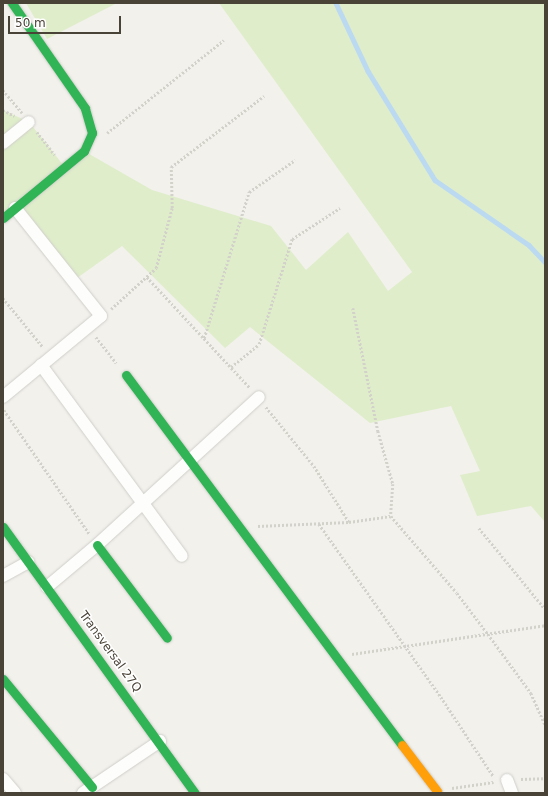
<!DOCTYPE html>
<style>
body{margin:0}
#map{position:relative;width:548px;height:796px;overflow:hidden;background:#f2f1ec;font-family:"DejaVu Sans",sans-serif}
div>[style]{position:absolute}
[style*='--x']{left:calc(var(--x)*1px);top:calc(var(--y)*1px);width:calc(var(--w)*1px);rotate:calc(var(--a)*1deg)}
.green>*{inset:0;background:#dfedcb}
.stream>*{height:4.5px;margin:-2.25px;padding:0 2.25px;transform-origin:2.25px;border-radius:2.25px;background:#bbdaf1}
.path>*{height:2.5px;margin-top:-1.25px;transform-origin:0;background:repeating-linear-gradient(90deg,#d2d1ca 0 2px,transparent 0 4px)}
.roads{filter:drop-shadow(0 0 1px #d0cec9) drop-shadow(0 0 1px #d0cec9)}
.street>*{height:12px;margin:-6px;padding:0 6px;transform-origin:6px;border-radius:6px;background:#fdfdfc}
.fast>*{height:9px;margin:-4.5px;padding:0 4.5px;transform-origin:4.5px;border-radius:4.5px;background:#30b455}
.slow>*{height:9px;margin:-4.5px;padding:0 4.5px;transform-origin:4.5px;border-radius:4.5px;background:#ff9f0a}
span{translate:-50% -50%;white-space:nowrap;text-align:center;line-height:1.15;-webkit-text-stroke:3px #fff;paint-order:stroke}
.street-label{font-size:12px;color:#494237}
.frame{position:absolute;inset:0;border:4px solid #494237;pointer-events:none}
.scale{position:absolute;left:8px;top:16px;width:113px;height:18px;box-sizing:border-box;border:2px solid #494237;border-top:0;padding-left:5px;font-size:12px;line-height:14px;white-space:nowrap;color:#494237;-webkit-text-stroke:3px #fff;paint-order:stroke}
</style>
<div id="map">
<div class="green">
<i style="clip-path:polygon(26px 3px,117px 3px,47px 39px)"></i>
<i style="clip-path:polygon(219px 3px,545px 3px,545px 522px,531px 506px,477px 516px,460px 475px,480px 471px,451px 406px,370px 423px,250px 327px,225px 348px,122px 246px,77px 278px,18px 201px,3px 213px,3px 110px,29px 122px,64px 166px,84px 151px,152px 190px,271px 226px,306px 270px,348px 232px,388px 291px,412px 272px)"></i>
</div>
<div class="stream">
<i style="--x:336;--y:3;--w:75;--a:64.8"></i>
<i style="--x:368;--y:71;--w:128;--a:58.4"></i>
<i style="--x:435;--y:180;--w:114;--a:34.7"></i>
<i style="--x:529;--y:245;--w:23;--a:47"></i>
</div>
<div class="path">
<i style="--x:3;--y:90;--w:30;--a:50"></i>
<i style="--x:3;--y:110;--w:13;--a:27"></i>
<i style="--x:37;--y:132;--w:29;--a:52"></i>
<i style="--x:107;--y:133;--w:149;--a:-38.5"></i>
<i style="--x:147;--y:277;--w:151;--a:47.1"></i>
<i style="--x:3;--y:298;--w:63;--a:50.8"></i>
<i style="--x:353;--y:308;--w:126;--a:78.5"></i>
<i style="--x:378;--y:431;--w:55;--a:74.2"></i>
<i style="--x:393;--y:484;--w:32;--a:94"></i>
<i style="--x:391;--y:516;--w:101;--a:49.4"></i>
<i style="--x:457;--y:593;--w:51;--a:52.9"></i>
<i style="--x:488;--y:634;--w:73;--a:53.9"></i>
<i style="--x:531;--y:693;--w:34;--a:66"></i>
<i style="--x:111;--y:309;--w:61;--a:-42.3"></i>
<i style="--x:156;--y:268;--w:62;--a:-75.1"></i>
<i style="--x:172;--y:208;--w:41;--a:-91.4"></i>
<i style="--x:171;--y:167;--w:117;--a:-37.4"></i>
<i style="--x:96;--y:337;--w:33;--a:52"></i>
<i style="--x:204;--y:338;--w:153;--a:-72.9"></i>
<i style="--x:249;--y:192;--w:56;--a:-34.8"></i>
<i style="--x:231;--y:367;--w:36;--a:-39"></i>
<i style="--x:259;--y:344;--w:110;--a:-72.6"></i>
<i style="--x:292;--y:239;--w:57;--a:-32.9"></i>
<i style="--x:266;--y:407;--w:76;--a:50.9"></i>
<i style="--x:314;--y:466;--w:66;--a:58"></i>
<i style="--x:4;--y:410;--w:150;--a:55.4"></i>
<i style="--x:319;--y:524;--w:212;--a:54.8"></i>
<i style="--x:441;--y:697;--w:96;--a:56.5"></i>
<i style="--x:258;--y:526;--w:91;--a:-2.5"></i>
<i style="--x:349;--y:522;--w:42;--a:-8.1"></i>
<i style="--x:479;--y:528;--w:104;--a:50.8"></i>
<i style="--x:352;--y:654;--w:195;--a:-8.5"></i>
<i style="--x:521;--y:779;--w:24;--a:-2"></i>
<i style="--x:452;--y:788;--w:42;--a:-8.1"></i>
</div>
<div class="roads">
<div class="street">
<i style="--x:3;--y:143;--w:33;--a:-39"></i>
<i style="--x:41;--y:365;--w:237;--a:53.6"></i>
<i style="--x:3;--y:397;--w:127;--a:-39.6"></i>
<i style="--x:101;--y:316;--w:138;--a:-128.5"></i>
<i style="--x:3;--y:576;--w:29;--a:-29"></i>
<i style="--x:47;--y:587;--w:65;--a:-40"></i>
<i style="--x:97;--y:545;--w:219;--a:-42.4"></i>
<i style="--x:3;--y:779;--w:18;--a:49"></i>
<i style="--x:507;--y:780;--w:14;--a:69"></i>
<i style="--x:83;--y:793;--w:93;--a:-34"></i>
</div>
<div class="fast">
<i style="--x:3;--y:218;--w:105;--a:-39.6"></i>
<i style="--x:84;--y:151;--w:20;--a:-66"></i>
<i style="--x:92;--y:133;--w:26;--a:-106"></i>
<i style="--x:85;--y:108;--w:128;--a:-124.8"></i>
<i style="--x:126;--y:375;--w:462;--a:53.3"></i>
<i style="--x:3;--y:527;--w:328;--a:54.2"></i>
<i style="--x:97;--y:545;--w:116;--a:53"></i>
<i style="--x:3;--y:679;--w:140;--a:50.5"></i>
</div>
<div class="slow">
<i style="--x:402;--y:745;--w:58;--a:52.7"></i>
</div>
</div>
<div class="street-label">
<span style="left:110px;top:652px;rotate:54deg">Transversal 27Q</span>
</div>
<div class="frame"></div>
<div class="scale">50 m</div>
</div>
